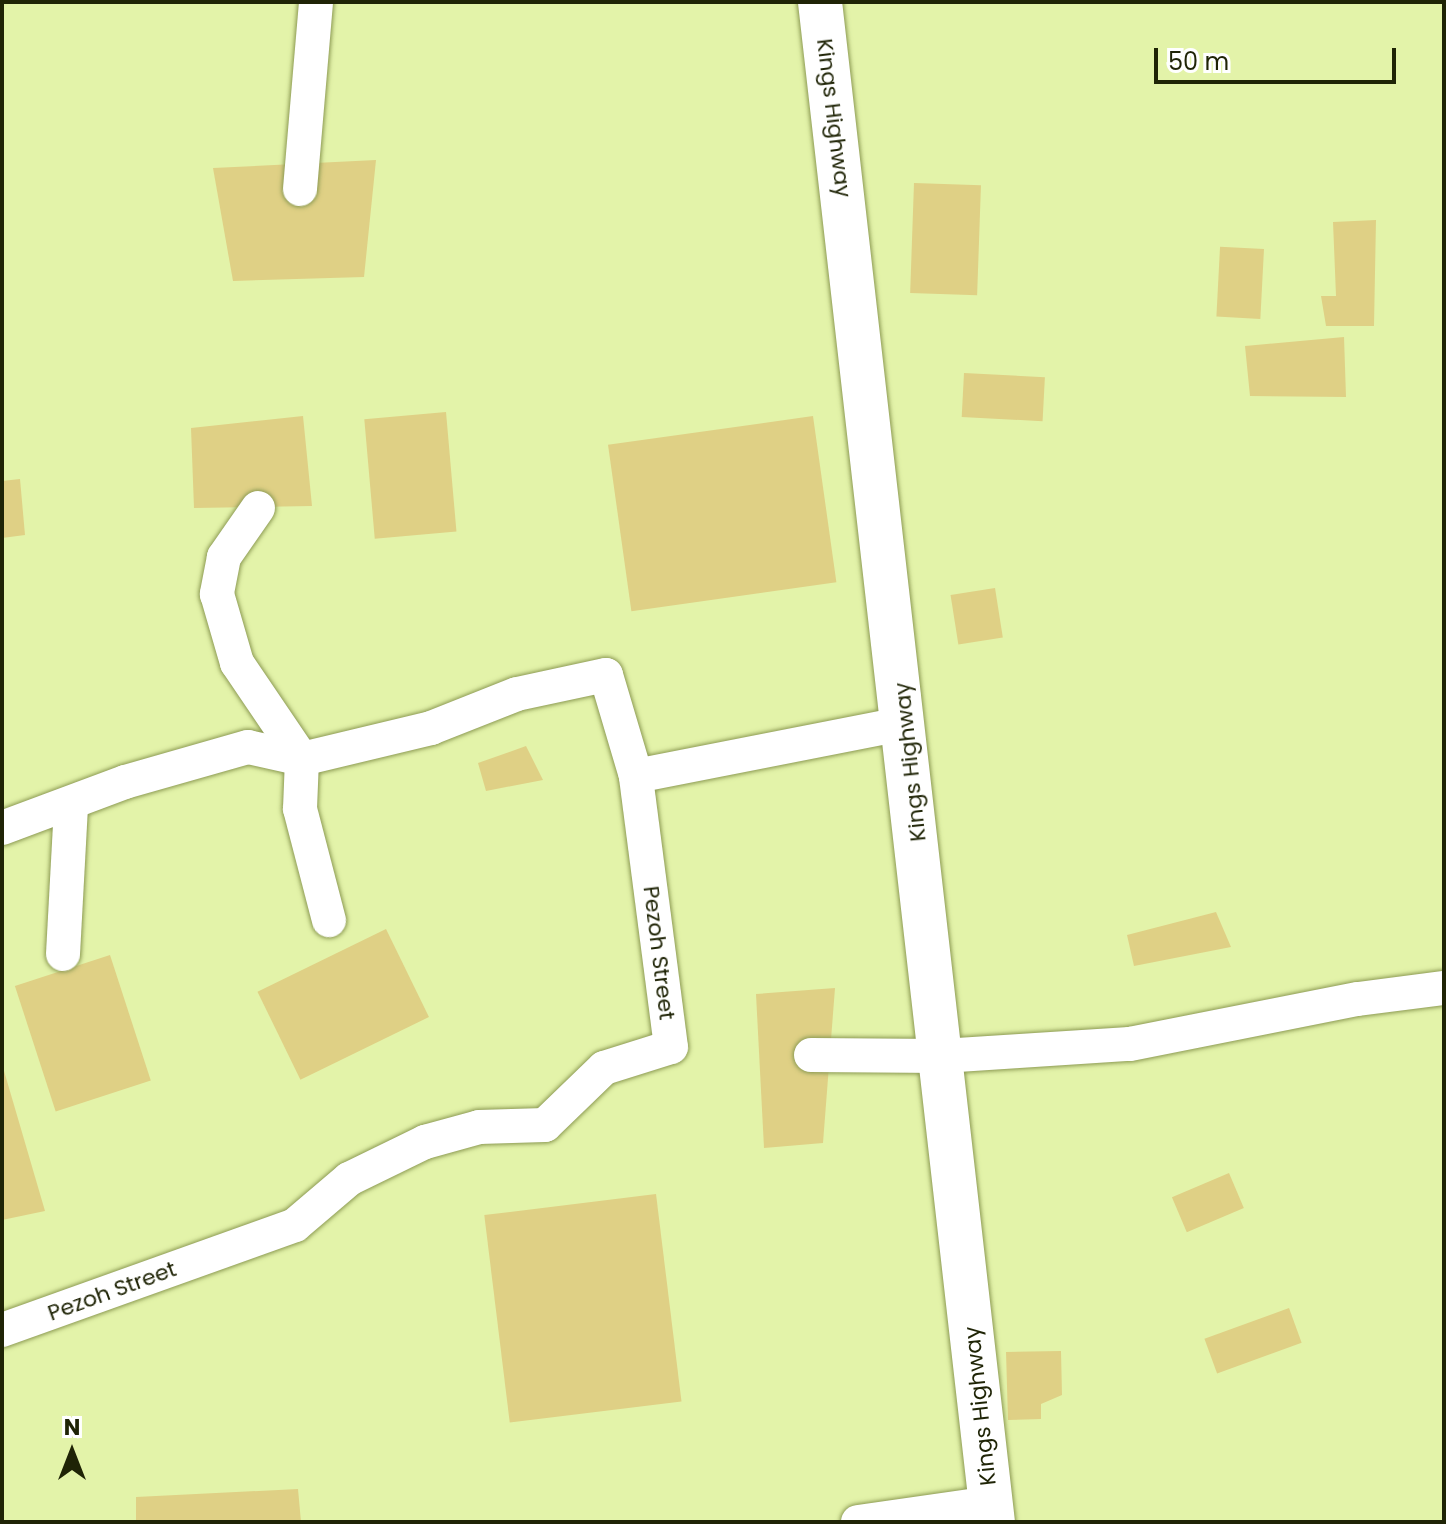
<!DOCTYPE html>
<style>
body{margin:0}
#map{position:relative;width:1446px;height:1524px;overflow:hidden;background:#e3f3a9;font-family:Poppins,sans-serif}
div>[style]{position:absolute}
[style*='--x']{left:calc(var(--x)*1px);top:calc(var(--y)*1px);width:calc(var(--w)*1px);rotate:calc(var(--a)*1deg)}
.building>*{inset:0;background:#dfd085;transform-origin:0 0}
.roads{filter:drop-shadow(0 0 2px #8d9b54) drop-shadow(0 0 2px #8d9b54)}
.street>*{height:34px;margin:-17px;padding:0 17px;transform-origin:17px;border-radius:17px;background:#fff}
.secondary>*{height:44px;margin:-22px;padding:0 22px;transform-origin:22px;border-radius:22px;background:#fff}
span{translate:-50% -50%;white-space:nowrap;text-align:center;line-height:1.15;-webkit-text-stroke:8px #fff;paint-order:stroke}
.street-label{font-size:22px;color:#1f2406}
.frame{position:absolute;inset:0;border:4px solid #1f2406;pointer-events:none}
.north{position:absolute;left:32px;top:1412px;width:80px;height:80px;-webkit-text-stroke:6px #fff;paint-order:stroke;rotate:0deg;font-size:22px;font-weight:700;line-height:32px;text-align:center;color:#1f2406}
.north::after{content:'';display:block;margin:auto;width:28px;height:36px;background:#1f2406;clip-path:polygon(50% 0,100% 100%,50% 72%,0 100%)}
.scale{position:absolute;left:1154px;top:48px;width:242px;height:36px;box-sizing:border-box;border:4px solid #1f2406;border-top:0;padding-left:10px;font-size:24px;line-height:28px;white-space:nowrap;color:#1f2406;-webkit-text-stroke:6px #fff;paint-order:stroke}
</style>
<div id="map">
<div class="building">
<i style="clip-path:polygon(376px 160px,364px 277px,233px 281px,213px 168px)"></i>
<i style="left:914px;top:183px;width:67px;height:110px;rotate:2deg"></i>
<i style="clip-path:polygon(1376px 220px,1374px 326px,1326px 326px,1321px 296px,1336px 296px,1333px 222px)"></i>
<i style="left:1264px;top:249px;width:70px;height:44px;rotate:93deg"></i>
<i style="clip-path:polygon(1344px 337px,1346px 397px,1250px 396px,1245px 346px)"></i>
<i style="left:964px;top:373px;width:81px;height:44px;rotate:3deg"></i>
<i style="left:446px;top:412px;width:120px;height:82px;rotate:85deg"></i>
<i style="clip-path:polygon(303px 416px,312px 506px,194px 508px,191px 428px)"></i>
<i style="left:813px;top:416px;width:168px;height:207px;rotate:82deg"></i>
<i style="clip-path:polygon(20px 479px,25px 535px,2px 538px,2px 481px)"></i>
<i style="left:995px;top:588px;width:50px;height:45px;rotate:81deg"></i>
<i style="clip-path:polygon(526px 746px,543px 780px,486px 791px,478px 763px)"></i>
<i style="clip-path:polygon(1216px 912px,1231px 947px,1134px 966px,1127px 935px)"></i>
<i style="left:386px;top:929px;width:98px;height:143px;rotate:64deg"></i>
<i style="left:110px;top:955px;width:132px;height:100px;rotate:72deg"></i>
<i style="clip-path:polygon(835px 988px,823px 1143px,764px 1148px,756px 994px)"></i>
<i style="clip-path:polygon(2px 1064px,45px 1211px,2px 1220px)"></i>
<i style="left:1229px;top:1173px;width:38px;height:62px;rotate:67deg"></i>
<i style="left:656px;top:1194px;width:209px;height:173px;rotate:83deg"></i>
<i style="left:1289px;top:1308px;width:37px;height:90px;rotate:70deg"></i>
<i style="clip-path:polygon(1061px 1351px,1062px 1395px,1041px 1404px,1041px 1419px,1008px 1420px,1006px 1352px)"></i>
<i style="clip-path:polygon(298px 1489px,301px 1522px,136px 1522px,136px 1497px)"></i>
</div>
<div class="roads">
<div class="street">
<i style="--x:300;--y:189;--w:188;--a:-85.1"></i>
<i style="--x:258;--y:508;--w:60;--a:124.8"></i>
<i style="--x:224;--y:557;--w:38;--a:101"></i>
<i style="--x:217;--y:594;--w:72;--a:73.8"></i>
<i style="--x:237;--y:663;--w:116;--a:55.9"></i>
<i style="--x:302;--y:759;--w:50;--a:92.3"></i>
<i style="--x:300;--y:809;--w:115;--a:75.4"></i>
<i style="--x:2;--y:828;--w:131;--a:-20.5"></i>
<i style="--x:125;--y:782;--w:128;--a:-15.9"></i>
<i style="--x:248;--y:747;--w:55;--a:12.5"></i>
<i style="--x:302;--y:759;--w:133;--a:-13.5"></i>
<i style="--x:431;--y:728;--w:92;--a:-21.6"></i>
<i style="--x:517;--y:694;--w:91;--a:-12.1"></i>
<i style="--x:606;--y:675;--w:105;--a:73.5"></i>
<i style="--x:63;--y:954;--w:147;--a:-86.9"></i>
<i style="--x:811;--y:1055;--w:131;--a:0.4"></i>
<i style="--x:942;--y:1056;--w:188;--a:-3.7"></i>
<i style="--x:1130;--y:1044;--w:232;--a:-11.2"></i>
<i style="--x:1358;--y:999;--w:87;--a:-7.3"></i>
<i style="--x:2;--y:1330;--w:311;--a:-19.7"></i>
<i style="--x:295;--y:1225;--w:71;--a:-40.4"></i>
<i style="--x:349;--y:1179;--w:85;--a:-26"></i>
<i style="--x:425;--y:1142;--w:56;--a:-15.5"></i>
<i style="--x:479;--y:1127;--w:66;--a:-1.7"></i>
<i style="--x:545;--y:1125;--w:82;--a:-44"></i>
<i style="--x:604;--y:1068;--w:70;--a:-17.4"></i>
<i style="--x:671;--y:1047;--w:273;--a:-97.4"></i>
<i style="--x:636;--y:776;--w:274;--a:-11.1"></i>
<i style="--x:858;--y:1522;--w:134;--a:-8.1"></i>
</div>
<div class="secondary">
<i style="--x:820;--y:2;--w:1530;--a:83.51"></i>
</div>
</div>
<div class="street-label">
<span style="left:834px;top:118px;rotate:83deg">Kings Highway</span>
<span style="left:910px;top:762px;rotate:-96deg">Kings Highway</span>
<span style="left:659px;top:953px;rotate:83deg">Pezoh Street</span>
<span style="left:112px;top:1291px;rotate:-20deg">Pezoh Street</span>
<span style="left:980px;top:1406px;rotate:-96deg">Kings Highway</span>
</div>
<div class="frame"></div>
<div class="north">N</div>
<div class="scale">50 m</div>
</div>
